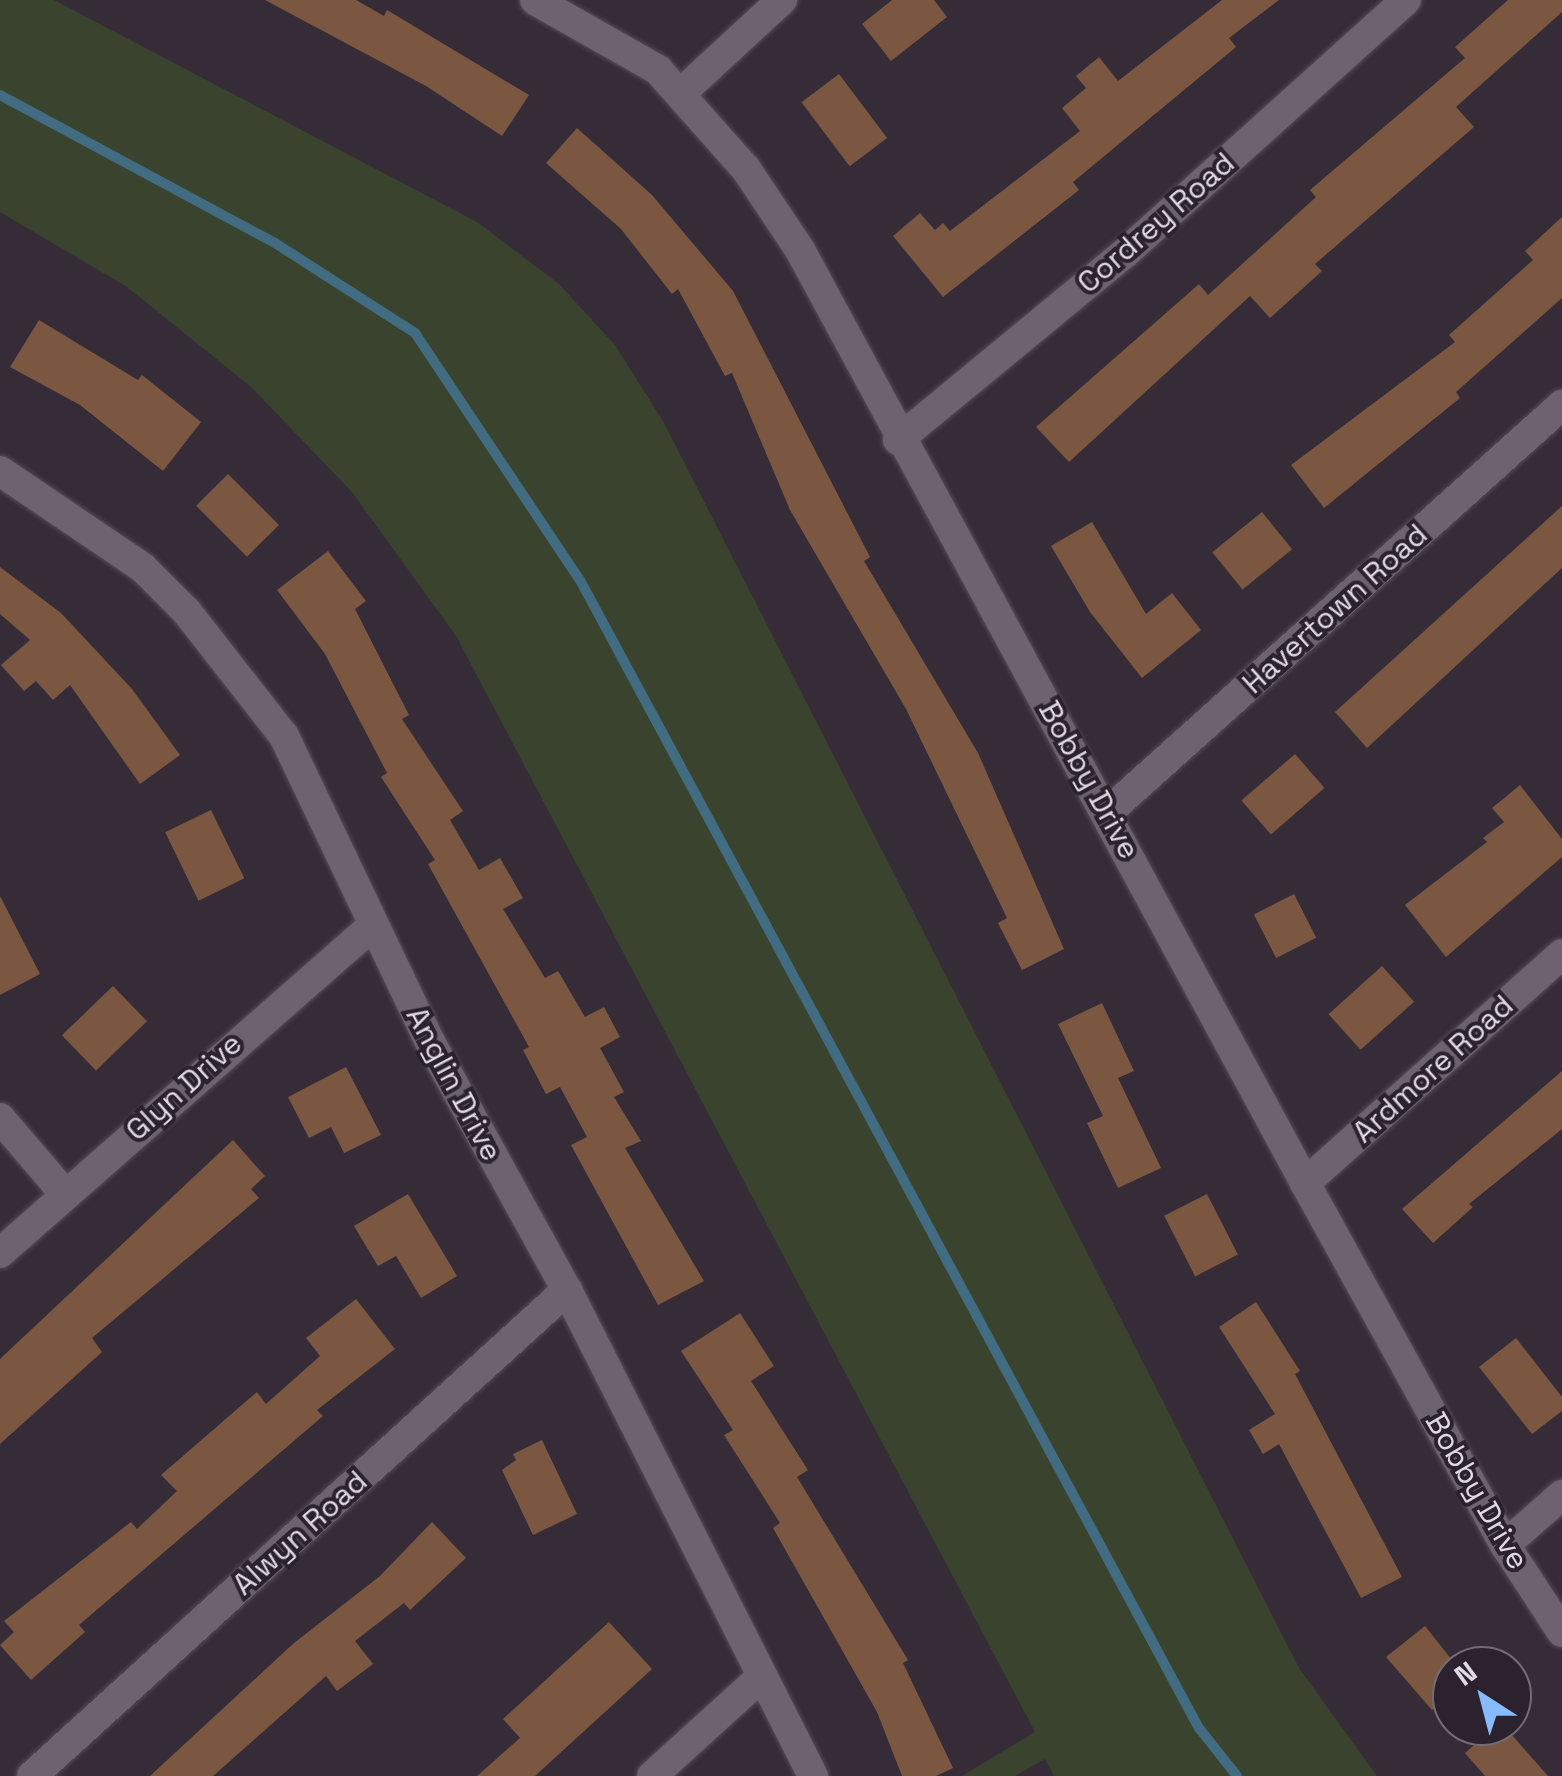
<!DOCTYPE html>
<style>
body{margin:0}
#map{position:relative;width:1562px;height:1776px;overflow:hidden;background:#352c38;font-family:"Space Grotesk",sans-serif}
div>[style]{position:absolute}
[style*='--x']{left:calc(var(--x)*1px);top:calc(var(--y)*1px);width:calc(var(--w)*1px);rotate:calc(var(--a)*1deg)}
.green>*{inset:0;background:#39432d}
.stream>*{height:10px;margin:-5px;padding:0 5px;transform-origin:5px;border-radius:5px;background:#426c82}
.building>*{inset:0;background:#7b5741;transform-origin:0 0}
.roads{filter:drop-shadow(0 0 2px #534b56) drop-shadow(0 0 2px #534b56)}
.minor>*{height:30px;margin:-15px;padding:0 15px;transform-origin:15px;border-radius:15px;background:#6c6270}
span{translate:-50% -50%;white-space:nowrap;text-align:center;line-height:1.15;-webkit-text-stroke:8px #2b222e;paint-order:stroke}
.street-label{font-size:30px;color:#e0dae2}
.north{position:absolute;left:1432px;top:1646px;width:100px;height:100px;box-sizing:border-box;background:#2b222e;border:2px solid #736c76;border-radius:50%;rotate:324deg;font-size:28px;font-weight:700;line-height:40px;text-align:center;color:#e0dae2}
.north::after{content:'';display:block;margin:auto;width:35px;height:45px;background:#87bbfb;clip-path:polygon(50% 0,100% 100%,50% 72%,0 100%)}
</style>
<div id="map">
<div class="green">
<i style="clip-path:polygon(0 0,54px 0,477px 222px,559px 284px,615px 345px,663px 421px,1299px 1668px,1377px 1776px,1054px 1776px,1045px 1759px,1015px 1776px,962px 1776px,1035px 1732px,456px 636px,352px 492px,251px 387px,127px 287px,0 212px)"></i>
</div>
<div class="stream">
<i style="--x:0;--y:95;--w:312;--a:28.3"></i>
<i style="--x:275;--y:243;--w:166;--a:32.7"></i>
<i style="--x:415;--y:333;--w:297;--a:56.3"></i>
<i style="--x:580;--y:580;--w:1304;--a:61.67"></i>
<i style="--x:1199;--y:1728;--w:61;--a:51.6"></i>
</div>
<div class="building">
<i style="clip-path:polygon(265px 0,356px 0,384px 16px,387px 10px,529px 95px,502px 136px,426px 86px)"></i>
<i style="clip-path:polygon(892px 0,934px 0,947px 17px,891px 61px,862px 24px)"></i>
<i style="clip-path:polygon(1222px 0,1279px 0,1229px 38px,1236px 47px,1073px 182px,1079px 190px,943px 297px,893px 236px,920px 213px,935px 230px,943px 223px,950px 231px,1080px 131px,1062px 108px,1086px 88px,1076px 76px,1099px 57px,1118px 81px)"></i>
<i style="clip-path:polygon(1508px 0,1562px 0,1562px 12px,1456px 107px,1474px 127px,1315px 264px,1322px 271px,1270px 318px,1250px 296px,1069px 462px,1036px 427px,1199px 284px,1208px 295px,1316px 197px,1310px 190px,1465px 58px,1455px 47px)"></i>
<i style="left:839px;top:74px;width:80px;height:47px;rotate:53deg"></i>
<i style="clip-path:polygon(577px 128px,652px 195px,733px 291px,870px 557px,864px 561px,978px 753px,1064px 949px,1022px 970px,998px 923px,1007px 918px,906px 709px,790px 510px,732px 373px,725px 376px,678px 289px,672px 294px,621px 229px,546px 163px)"></i>
<i style="clip-path:polygon(1562px 217px,1562px 298px,1456px 392px,1460px 398px,1324px 508px,1291px 465px,1455px 342px,1449px 335px,1533px 260px,1525px 251px)"></i>
<i style="clip-path:polygon(39px 320px,138px 380px,142px 375px,201px 422px,163px 471px,80px 405px,10px 367px)"></i>
<i style="left:228px;top:474px;width:72px;height:45px;rotate:45deg"></i>
<i style="clip-path:polygon(1562px 506px,1562px 568px,1367px 748px,1335px 712px)"></i>
<i style="left:1262px;top:512px;width:48px;height:64px;rotate:51deg"></i>
<i style="clip-path:polygon(1092px 522px,1146px 614px,1172px 593px,1201px 630px,1142px 678px,1090px 612px,1051px 546px)"></i>
<i style="clip-path:polygon(328px 551px,366px 601px,355px 609px,409px 715px,402px 719px,463px 811px,450px 820px,479px 870px,500px 858px,523px 898px,503px 909px,545px 978px,558px 971px,585px 1017px,604px 1007px,620px 1037px,600px 1048px,624px 1092px,614px 1097px,641px 1141px,625px 1148px,704px 1281px,658px 1305px,571px 1145px,587px 1137px,560px 1087px,546px 1094px,523px 1050px,529px 1047px,428px 864px,435px 860px,381px 777px,387px 773px,325px 654px,277px 590px)"></i>
<i style="clip-path:polygon(0 567px,61px 613px,132px 689px,180px 755px,140px 784px,70px 685px,53px 700px,36px 681px,24px 691px,1px 665px,30px 640px,0 614px)"></i>
<i style="left:1295px;top:754px;width:45px;height:71px;rotate:49deg"></i>
<i style="clip-path:polygon(1520px 785px,1562px 839px,1562px 857px,1446px 957px,1405px 905px,1487px 842px,1483px 838px,1504px 822px,1492px 808px)"></i>
<i style="left:211px;top:810px;width:76px;height:51px;rotate:64deg"></i>
<i style="left:1294px;top:894px;width:49px;height:45px;rotate:63deg"></i>
<i style="clip-path:polygon(0 896px,40px 974px,0 995px)"></i>
<i style="left:1382px;top:966px;width:48px;height:72px;rotate:48deg"></i>
<i style="left:113px;top:986px;width:49px;height:71px;rotate:46deg"></i>
<i style="clip-path:polygon(1102px 1003px,1134px 1071px,1118px 1078px,1161px 1168px,1118px 1188px,1087px 1123px,1103px 1116px,1058px 1024px)"></i>
<i style="clip-path:polygon(346px 1067px,381px 1135px,344px 1153px,331px 1127px,309px 1138px,288px 1097px)"></i>
<i style="clip-path:polygon(1562px 1071px,1562px 1129px,1469px 1204px,1473px 1207px,1433px 1243px,1402px 1209px)"></i>
<i style="clip-path:polygon(233px 1140px,265px 1176px,251px 1189px,259px 1198px,92px 1338px,102px 1352px,0 1444px,0 1359px)"></i>
<i style="clip-path:polygon(408px 1194px,457px 1276px,421px 1298px,396px 1256px,378px 1266px,354px 1226px)"></i>
<i style="left:1207px;top:1194px;width:68px;height:48px;rotate:63deg"></i>
<i style="clip-path:polygon(356px 1299px,395px 1349px,317px 1410px,323px 1416px,79px 1625px,85px 1632px,31px 1680px,0 1645px,14px 1632px,4px 1621px,131px 1522px,137px 1529px,177px 1491px,161px 1475px,257px 1392px,266px 1404px,320px 1356px,306px 1338px)"></i>
<i style="clip-path:polygon(1256px 1302px,1300px 1371px,1295px 1374px,1402px 1577px,1361px 1598px,1279px 1444px,1263px 1454px,1249px 1430px,1275px 1414px,1219px 1327px)"></i>
<i style="clip-path:polygon(740px 1313px,774px 1366px,751px 1381px,808px 1470px,797px 1477px,908px 1660px,903px 1663px,953px 1768px,936px 1776px,902px 1776px,877px 1712px,773px 1528px,780px 1523px,724px 1435px,733px 1430px,681px 1351px)"></i>
<i style="clip-path:polygon(1516px 1338px,1562px 1397px,1562px 1411px,1532px 1434px,1479px 1367px)"></i>
<i style="clip-path:polygon(542px 1440px,577px 1514px,533px 1535px,502px 1470px,516px 1460px,513px 1454px)"></i>
<i style="clip-path:polygon(432px 1522px,466px 1558px,410px 1610px,404px 1603px,355px 1641px,373px 1664px,337px 1691px,326px 1676px,213px 1776px,150px 1776px,294px 1643px,380px 1576px)"></i>
<i style="clip-path:polygon(609px 1622px,652px 1669px,535px 1776px,477px 1776px,520px 1738px,503px 1719px)"></i>
<i style="clip-path:polygon(1425px 1626px,1452px 1660px,1452px 1695px,1432px 1710px,1386px 1657px)"></i>
<i style="clip-path:polygon(1496px 1726px,1504px 1726px,1548px 1776px,1485px 1776px,1465px 1753px)"></i>
</div>
<div class="roads">
<div class="minor">
<i style="--x:535;--y:0;--w:142;--a:29.6"></i>
<i style="--x:658;--y:70;--w:132;--a:48.4"></i>
<i style="--x:746;--y:169;--w:97;--a:56.3"></i>
<i style="--x:800;--y:250;--w:1061;--a:61.57"></i>
<i style="--x:1305;--y:1183;--w:414;--a:61.1"></i>
<i style="--x:1505;--y:1545;--w:104;--a:56.8"></i>
<i style="--x:680;--y:94;--w:139;--a:-42.7"></i>
<i style="--x:898;--y:440;--w:294;--a:-39.5"></i>
<i style="--x:1125;--y:253;--w:378;--a:-42"></i>
<i style="--x:0;--y:471;--w:173;--a:34.1"></i>
<i style="--x:143;--y:568;--w:62;--a:45"></i>
<i style="--x:187;--y:612;--w:157;--a:52"></i>
<i style="--x:284;--y:736;--w:339;--a:64.5"></i>
<i style="--x:430;--y:1042;--w:283;--a:61.1"></i>
<i style="--x:567;--y:1290;--w:545;--a:63.15"></i>
<i style="--x:1108;--y:812;--w:610;--a:-41.88"></i>
<i style="--x:0;--y:1118;--w:100;--a:49.5"></i>
<i style="--x:1305;--y:1183;--w:344;--a:-41.7"></i>
<i style="--x:0;--y:1253;--w:495;--a:-41.3"></i>
<i style="--x:1505;--y:1545;--w:76;--a:-41.3"></i>
<i style="--x:32;--y:1776;--w:723;--a:-42.25"></i>
<i style="--x:652;--y:1776;--w:147;--a:-42.2"></i>
</div>
</div>
<div class="street-label">
<span style="left:1156px;top:223px;rotate:-41deg">Cordrey Road</span>
<span style="left:1335px;top:609px;rotate:-42deg">Havertown Road</span>
<span style="left:1089px;top:780px;rotate:61deg">Bobby Drive</span>
<span style="left:1433px;top:1069px;rotate:-42deg">Ardmore Road</span>
<span style="left:454px;top:1084px;rotate:62deg">Anglin Drive</span>
<span style="left:184px;top:1087px;rotate:-42deg">Glyn Drive</span>
<span style="left:1477px;top:1491px;rotate:60deg">Bobby Drive</span>
<span style="left:300px;top:1533px;rotate:-42deg">Alwyn Road</span>
</div>
<div class="north">N</div>
</div>
